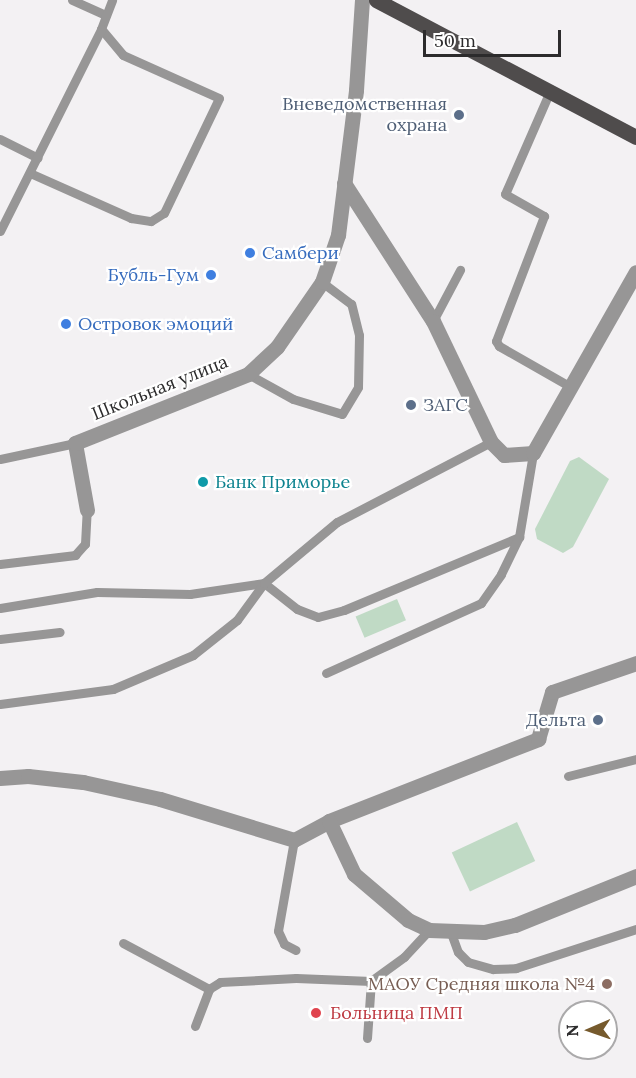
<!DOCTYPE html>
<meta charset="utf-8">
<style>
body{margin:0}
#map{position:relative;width:636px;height:1078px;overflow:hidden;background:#f3f1f3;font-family:Lora,serif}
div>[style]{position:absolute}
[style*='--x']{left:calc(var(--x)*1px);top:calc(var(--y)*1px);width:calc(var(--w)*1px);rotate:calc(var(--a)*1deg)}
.green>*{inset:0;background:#c0dac5;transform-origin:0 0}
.service>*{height:9px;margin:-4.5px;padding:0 4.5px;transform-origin:4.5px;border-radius:4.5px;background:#979696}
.minor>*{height:15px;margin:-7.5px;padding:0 7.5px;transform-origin:7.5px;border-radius:7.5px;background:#979696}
.primary>*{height:15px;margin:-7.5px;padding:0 7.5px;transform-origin:7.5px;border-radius:7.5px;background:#4f4c4c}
.dots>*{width:16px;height:16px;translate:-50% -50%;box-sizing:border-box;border:3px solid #fff;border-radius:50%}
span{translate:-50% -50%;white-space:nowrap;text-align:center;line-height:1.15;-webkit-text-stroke:4.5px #fff;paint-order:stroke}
.service-label{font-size:18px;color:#4e5e75}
.right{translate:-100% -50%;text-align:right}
.left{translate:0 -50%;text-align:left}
.shop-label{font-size:18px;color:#366cbe}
.street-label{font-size:18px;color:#2c2b2c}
.culture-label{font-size:18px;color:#0d838f}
.education-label{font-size:18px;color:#785e54}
.health-label{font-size:18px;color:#be3a42}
.north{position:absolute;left:558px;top:1000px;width:60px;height:60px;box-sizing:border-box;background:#fff;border:2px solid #abaaab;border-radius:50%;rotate:268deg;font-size:16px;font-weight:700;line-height:24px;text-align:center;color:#2c2b2c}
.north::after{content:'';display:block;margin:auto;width:21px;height:27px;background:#765a2d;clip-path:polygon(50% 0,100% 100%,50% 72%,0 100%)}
.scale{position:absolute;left:423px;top:30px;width:138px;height:27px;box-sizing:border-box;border:3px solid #2c2b2c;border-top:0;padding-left:8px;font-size:18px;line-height:21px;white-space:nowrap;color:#2c2b2c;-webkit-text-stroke:4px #fff;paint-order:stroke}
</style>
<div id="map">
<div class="green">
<i style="clip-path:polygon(579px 457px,609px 479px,573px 547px,563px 553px,537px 539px,535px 529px,570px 461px)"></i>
<i style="left:397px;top:599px;width:23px;height:45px;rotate:67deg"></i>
<i style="left:517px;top:822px;width:43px;height:72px;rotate:65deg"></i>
</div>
<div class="service">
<i style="--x:72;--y:0;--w:37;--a:24"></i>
<i style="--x:550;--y:91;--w:112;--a:113.6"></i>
<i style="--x:505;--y:194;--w:45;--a:29.4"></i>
<i style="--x:544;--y:216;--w:134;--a:111"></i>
<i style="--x:496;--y:341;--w:6;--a:59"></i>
<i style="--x:499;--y:346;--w:83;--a:29.7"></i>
<i style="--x:0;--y:139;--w:42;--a:26.6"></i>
<i style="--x:30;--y:173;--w:111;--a:24"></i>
<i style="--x:131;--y:218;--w:20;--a:9"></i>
<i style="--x:151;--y:221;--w:15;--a:-32"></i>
<i style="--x:164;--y:213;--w:127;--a:-64.4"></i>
<i style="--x:219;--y:98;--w:105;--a:-155.9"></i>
<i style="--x:123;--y:55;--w:34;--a:-130"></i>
<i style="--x:101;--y:29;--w:31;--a:-69"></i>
<i style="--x:0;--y:231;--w:226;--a:-63.4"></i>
<i style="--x:433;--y:321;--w:58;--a:-62.1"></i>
<i style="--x:248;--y:374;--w:51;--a:29.1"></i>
<i style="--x:293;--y:399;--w:51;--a:17"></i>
<i style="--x:342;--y:414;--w:31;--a:-59"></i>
<i style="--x:358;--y:387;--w:52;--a:-88.9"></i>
<i style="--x:359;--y:335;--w:32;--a:-104"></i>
<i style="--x:351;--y:304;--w:36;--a:-143"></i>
<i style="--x:0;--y:459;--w:77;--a:-12"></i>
<i style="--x:0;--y:564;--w:76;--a:-6.8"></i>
<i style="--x:75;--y:555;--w:15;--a:-48"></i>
<i style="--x:85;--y:544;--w:34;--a:-87"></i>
<i style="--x:0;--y:608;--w:98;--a:-9.4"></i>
<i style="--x:97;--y:592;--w:93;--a:1.2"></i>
<i style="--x:190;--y:594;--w:75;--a:-8.5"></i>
<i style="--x:264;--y:583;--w:42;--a:38.2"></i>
<i style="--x:297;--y:609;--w:22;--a:21"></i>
<i style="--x:318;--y:617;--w:27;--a:-15"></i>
<i style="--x:344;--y:610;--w:190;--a:-22.6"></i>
<i style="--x:0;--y:639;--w:60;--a:-6.7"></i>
<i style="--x:326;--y:673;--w:170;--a:-24.3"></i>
<i style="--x:481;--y:603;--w:35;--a:-55"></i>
<i style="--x:501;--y:574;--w:41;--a:-64.1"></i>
<i style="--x:519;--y:537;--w:85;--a:-80.5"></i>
<i style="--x:0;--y:704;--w:114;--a:-7.6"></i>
<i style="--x:113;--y:689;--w:87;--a:-23"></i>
<i style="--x:193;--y:655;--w:56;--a:-38.5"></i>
<i style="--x:237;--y:620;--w:46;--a:-53.9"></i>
<i style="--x:264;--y:583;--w:95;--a:-39.9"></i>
<i style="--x:337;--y:522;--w:174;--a:-27.5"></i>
<i style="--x:568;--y:776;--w:70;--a:-14"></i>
<i style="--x:294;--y:840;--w:92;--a:100"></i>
<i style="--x:278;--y:931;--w:14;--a:65"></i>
<i style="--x:284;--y:944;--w:13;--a:27"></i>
<i style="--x:451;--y:933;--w:20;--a:70"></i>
<i style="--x:458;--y:952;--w:14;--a:45"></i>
<i style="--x:468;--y:962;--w:26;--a:16"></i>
<i style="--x:493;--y:969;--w:23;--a:-2"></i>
<i style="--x:516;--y:968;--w:126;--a:-18"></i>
<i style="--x:123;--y:943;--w:98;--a:28.1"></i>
<i style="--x:195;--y:1026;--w:40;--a:-69"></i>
<i style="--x:209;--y:989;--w:13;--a:-32"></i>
<i style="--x:220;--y:982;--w:76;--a:-3"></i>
<i style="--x:296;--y:978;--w:75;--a:2.3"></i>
<i style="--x:371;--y:981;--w:41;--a:-36"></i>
<i style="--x:404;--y:957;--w:37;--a:-47"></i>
<i style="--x:367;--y:1038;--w:57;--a:-86"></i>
</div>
<div class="minor">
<i style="--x:344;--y:183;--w:164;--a:57.2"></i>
<i style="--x:433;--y:321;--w:134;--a:64.4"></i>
<i style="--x:491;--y:442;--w:18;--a:45"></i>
<i style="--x:504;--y:455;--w:29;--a:-4"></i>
<i style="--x:533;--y:453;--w:208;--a:-60.4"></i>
<i style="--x:87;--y:510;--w:68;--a:-100.2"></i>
<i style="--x:75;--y:443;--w:186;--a:-21.7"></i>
<i style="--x:248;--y:374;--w:40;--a:-43"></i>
<i style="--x:277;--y:347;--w:79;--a:-55.3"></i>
<i style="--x:322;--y:282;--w:50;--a:-71.2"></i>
<i style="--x:338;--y:235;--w:146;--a:-82.9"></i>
<i style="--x:356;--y:90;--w:90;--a:-86.2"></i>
<i style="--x:0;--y:778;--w:28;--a:-4"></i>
<i style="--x:28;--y:776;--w:55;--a:6.2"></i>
<i style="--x:83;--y:782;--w:79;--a:12.4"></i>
<i style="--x:160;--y:799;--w:140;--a:17"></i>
<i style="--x:294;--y:840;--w:40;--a:-28"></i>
<i style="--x:329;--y:821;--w:225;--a:-21.4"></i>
<i style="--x:538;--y:739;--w:49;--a:-73.4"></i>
<i style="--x:552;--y:692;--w:89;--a:-19"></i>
<i style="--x:329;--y:821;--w:59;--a:64.7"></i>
<i style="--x:354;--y:874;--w:71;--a:40.4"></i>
<i style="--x:408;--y:920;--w:23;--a:25"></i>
<i style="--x:429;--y:930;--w:55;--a:2.1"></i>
<i style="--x:484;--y:932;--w:32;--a:-13"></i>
<i style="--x:515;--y:925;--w:131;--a:-22"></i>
</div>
<div class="primary">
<i style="--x:376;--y:0;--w:294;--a:27.8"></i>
</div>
<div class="dots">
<i style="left:459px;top:115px;background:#5c6f8a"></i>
<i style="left:250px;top:253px;background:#3f7fe0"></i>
<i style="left:211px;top:275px;background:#3f7fe0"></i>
<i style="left:66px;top:324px;background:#3f7fe0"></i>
<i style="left:411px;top:405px;background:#5c6f8a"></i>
<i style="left:203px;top:482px;background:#0f9aa8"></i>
<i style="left:598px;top:720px;background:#5c6f8a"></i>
<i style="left:607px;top:984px;background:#8d6e63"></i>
<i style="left:316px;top:1013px;background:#e0444e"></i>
</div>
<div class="service-label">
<span class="right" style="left:447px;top:115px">Вневедомственная<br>охрана</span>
<span class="left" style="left:423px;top:405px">ЗАГС</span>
<span class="right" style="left:586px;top:720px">Дельта</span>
</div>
<div class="shop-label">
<span class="left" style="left:262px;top:253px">Самбери</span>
<span class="right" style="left:199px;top:275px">Бубль-Гум</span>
<span class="left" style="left:78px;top:324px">Островок эмоций</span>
</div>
<div class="street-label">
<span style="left:160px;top:388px;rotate:-22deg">Школьная улица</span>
</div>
<div class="culture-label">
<span class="left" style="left:215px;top:482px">Банк Приморье</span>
</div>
<div class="education-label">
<span class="right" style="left:595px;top:984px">МАОУ Средняя школа №4</span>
</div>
<div class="health-label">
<span class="left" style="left:330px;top:1013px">Больница ПМП</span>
</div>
<div class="north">N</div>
<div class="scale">50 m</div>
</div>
